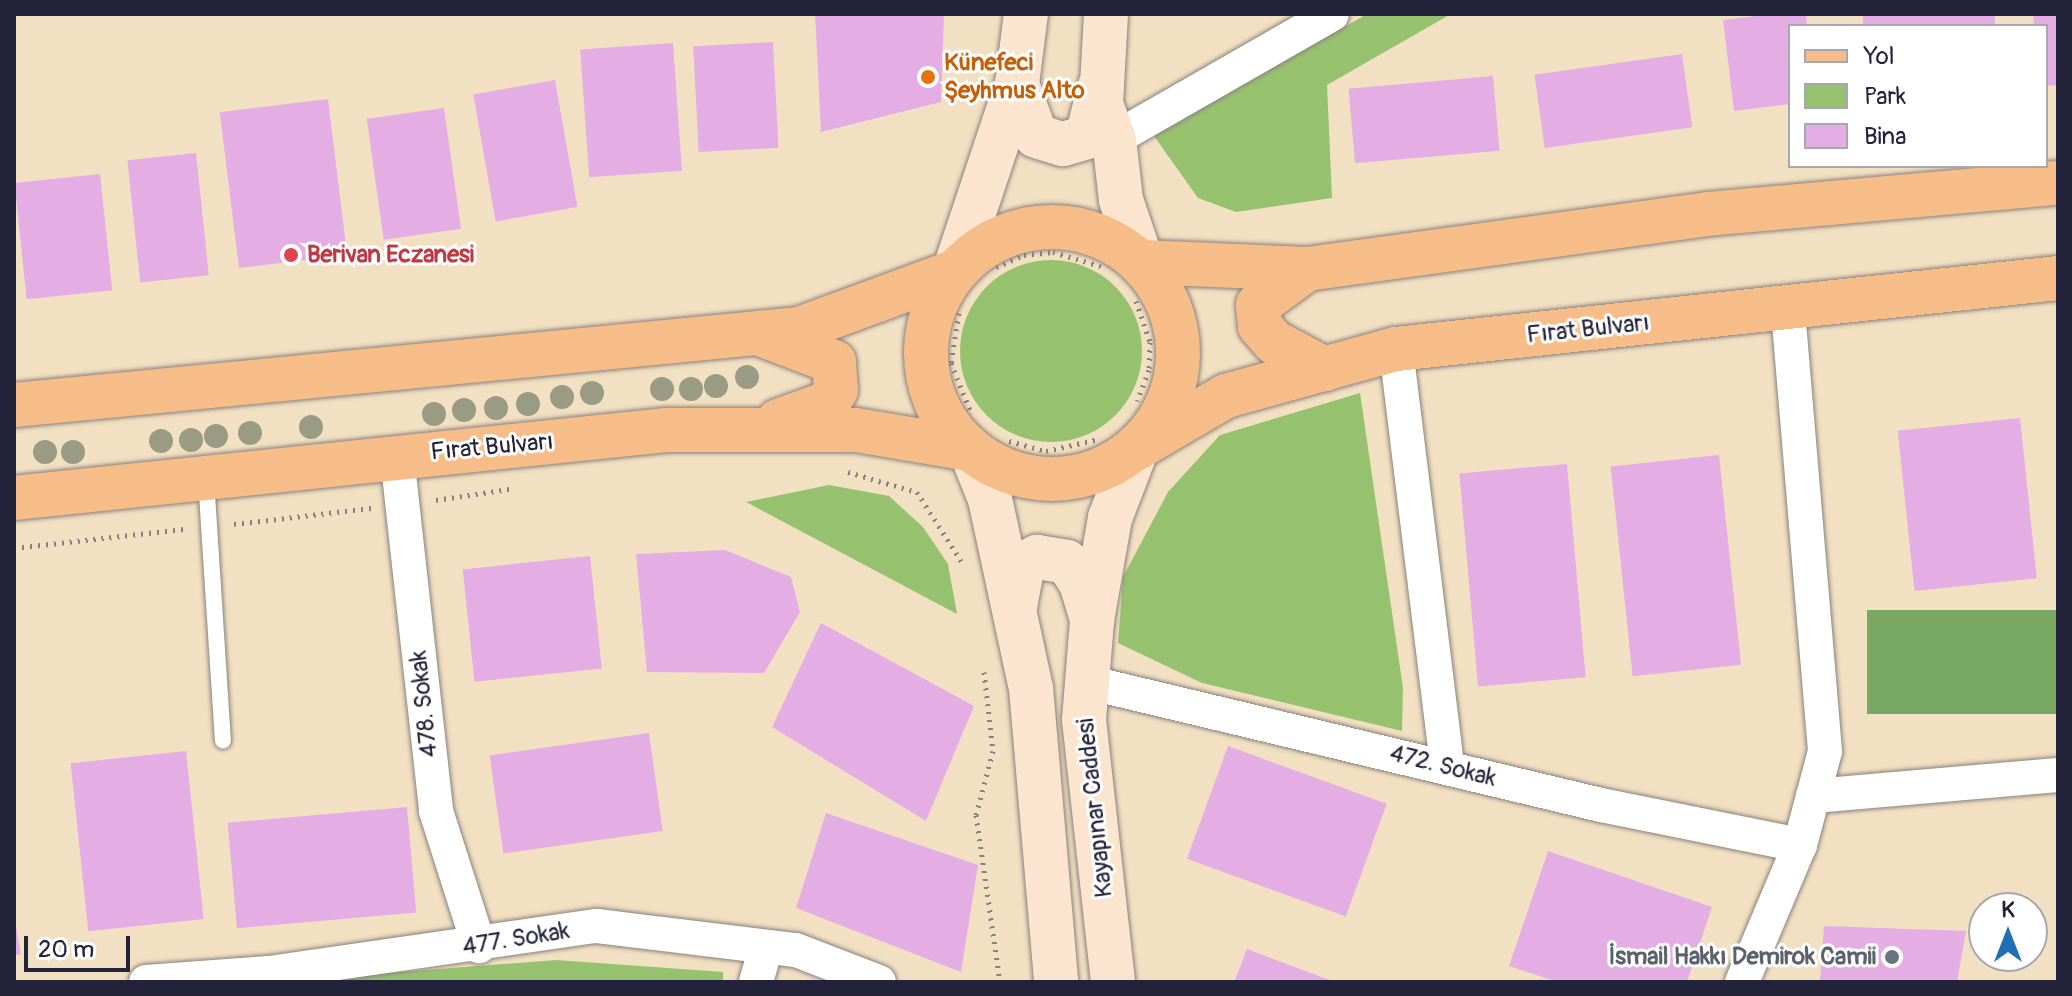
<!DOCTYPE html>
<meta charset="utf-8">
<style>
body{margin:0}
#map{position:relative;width:2072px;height:996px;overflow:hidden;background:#f2e0c2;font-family:Pangolin,sans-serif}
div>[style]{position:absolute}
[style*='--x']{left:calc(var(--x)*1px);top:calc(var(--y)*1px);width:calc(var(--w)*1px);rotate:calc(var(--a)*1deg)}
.green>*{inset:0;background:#96c26f}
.round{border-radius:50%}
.forest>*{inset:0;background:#78a862;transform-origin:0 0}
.building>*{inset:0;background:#e4aee5;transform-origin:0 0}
.path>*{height:5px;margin-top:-2.5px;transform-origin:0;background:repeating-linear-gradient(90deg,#8a817e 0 2px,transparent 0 8px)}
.roads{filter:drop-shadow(0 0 2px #8a817e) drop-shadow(0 0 2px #8a817e)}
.service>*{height:16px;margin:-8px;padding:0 8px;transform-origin:8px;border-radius:8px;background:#fff}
.minor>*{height:34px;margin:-17px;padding:0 17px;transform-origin:17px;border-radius:17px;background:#fff}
.secondary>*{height:44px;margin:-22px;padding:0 22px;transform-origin:22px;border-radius:22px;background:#fce5cf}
.primary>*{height:44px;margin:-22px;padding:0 22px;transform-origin:22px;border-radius:22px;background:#f7bd88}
.primary>.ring{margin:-22px;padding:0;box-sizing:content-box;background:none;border:44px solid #f7bd88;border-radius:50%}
.trees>*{width:24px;height:24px;margin:-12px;border-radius:50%;background:#999b83}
.dots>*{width:22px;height:22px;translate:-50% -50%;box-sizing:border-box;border:4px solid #fff;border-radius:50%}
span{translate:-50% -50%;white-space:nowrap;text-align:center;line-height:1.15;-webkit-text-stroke:6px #fff;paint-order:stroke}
.food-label{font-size:24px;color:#c56008;font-weight:700}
.left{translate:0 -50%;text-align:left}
.health-label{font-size:24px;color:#be3a42;font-weight:700}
.street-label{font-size:24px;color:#22223b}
.worship-label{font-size:24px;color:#5b616d;font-weight:700}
.right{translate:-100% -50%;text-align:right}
.frame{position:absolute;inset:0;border:16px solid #22223b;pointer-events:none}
.legend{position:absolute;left:1788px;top:24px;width:260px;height:144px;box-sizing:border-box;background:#fff;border:2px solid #a7a7b1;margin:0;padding:10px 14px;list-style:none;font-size:24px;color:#22223b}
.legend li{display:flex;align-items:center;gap:16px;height:40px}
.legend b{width:40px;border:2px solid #a7a7b1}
.north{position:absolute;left:1968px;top:892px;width:80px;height:80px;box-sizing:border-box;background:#fff;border:2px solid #a7a7b1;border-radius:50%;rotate:0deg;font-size:22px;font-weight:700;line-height:32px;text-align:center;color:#22223b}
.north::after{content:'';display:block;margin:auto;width:28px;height:36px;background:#1f6fb2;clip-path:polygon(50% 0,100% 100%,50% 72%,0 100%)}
.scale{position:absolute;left:24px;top:936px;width:106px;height:36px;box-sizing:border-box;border:4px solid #22223b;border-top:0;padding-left:10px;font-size:24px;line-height:28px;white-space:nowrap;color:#22223b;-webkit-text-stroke:6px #fff;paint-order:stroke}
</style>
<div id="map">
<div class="green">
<i style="clip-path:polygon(1367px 14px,1451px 14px,1327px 85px,1332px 198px,1236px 212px,1198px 198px,1154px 136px)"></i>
<i class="round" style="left:960px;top:260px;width:182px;height:182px"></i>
<i style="clip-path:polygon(1360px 393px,1403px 688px,1402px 731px,1202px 683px,1118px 643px,1123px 577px,1168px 492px,1220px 435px)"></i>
<i style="clip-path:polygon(829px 485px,889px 496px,923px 527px,948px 564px,957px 614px,746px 502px)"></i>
<i style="clip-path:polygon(556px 960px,723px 972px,723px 982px,322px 982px,322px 978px)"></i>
</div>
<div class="forest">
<i style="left:2058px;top:610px;width:104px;height:191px;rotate:90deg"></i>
</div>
<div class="building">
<i style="clip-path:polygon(815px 14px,944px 14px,941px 102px,821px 132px)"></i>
<i style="clip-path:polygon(1773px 14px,1806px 14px,1807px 26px,1790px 26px,1790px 104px,1734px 111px,1723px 20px)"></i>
<i style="left:1863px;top:14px;width:132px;height:12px"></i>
<i style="clip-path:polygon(2033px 14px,2058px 14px,2058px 85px,2046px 86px,2046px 26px,2034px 26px)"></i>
<i style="left:773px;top:42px;width:106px;height:80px;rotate:87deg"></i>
<i style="left:673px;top:43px;width:128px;height:93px;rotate:86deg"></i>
<i style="left:1682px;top:54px;width:74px;height:149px;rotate:82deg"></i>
<i style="left:1493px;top:76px;width:75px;height:145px;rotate:85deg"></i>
<i style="left:555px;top:80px;width:129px;height:83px;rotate:80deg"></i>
<i style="left:328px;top:99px;width:157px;height:109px;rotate:83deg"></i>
<i style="left:444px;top:108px;width:122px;height:78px;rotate:82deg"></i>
<i style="left:196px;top:153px;width:123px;height:69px;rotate:84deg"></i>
<i style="left:100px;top:174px;width:117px;height:86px;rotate:84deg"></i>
<i style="left:2020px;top:418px;width:161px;height:123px;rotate:84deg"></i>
<i style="left:1719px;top:455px;width:211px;height:109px;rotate:84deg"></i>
<i style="left:1567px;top:464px;width:214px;height:108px;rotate:85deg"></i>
<i style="clip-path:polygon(725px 550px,791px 577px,800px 612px,764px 673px,647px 672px,636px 554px)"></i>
<i style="left:590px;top:556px;width:113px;height:128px;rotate:84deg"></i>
<i style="clip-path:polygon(821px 623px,974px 706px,926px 821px,772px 727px)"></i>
<i style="left:649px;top:733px;width:99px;height:161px;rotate:82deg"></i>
<i style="left:1228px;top:746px;width:169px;height:120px;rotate:20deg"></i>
<i style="left:186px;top:751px;width:169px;height:116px;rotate:84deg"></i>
<i style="left:407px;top:807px;width:106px;height:180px;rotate:85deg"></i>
<i style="clip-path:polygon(826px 813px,978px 865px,961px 972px,796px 908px)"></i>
<i style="clip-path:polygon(1548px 851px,1712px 907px,1687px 982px,1558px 982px,1509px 966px)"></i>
<i style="clip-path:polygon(14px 916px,21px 954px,14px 955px)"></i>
<i style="clip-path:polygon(1824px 926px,1966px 931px,1957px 982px,1820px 982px)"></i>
<i style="clip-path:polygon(1247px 949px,1335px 982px,1234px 982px)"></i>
</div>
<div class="path">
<i style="--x:996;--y:267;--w:30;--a:-23"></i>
<i style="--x:1024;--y:255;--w:29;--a:-6"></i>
<i style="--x:1053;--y:252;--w:50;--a:16.3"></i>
<i style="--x:1136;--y:301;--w:43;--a:71.1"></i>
<i style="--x:1150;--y:342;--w:28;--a:92"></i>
<i style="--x:1149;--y:370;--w:33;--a:111"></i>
<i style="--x:959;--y:313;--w:51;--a:99.1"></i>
<i style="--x:951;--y:363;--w:51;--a:68"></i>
<i style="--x:1009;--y:441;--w:38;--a:15"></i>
<i style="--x:1046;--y:451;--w:54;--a:-12.8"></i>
<i style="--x:848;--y:472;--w:72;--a:16.2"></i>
<i style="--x:917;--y:492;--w:82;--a:57.5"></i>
<i style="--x:436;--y:500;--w:74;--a:-8.6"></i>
<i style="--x:234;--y:524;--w:138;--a:-6.7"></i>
<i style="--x:14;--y:548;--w:171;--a:-6.4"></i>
<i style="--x:984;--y:672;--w:80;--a:83.5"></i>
<i style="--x:993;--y:751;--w:66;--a:104.9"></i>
<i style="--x:976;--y:815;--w:169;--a:81.8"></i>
</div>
<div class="roads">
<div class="service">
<i style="--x:206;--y:479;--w:262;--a:86.3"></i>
</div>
<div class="minor">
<i style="--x:1114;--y:139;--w:251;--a:-29.8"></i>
<i style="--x:1396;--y:349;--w:421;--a:83"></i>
<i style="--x:397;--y:456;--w:357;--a:83.7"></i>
<i style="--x:436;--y:811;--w:142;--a:72.3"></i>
<i style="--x:1087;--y:682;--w:529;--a:13.46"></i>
<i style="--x:1601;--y:805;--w:203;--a:11.4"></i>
<i style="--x:1813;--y:796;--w:246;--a:-4.9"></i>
<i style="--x:146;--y:982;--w:123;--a:-4.2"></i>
<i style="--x:269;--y:973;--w:331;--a:-8.2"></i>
<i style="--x:597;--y:926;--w:200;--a:6.9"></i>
<i style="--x:796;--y:950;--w:89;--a:21.1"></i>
<i style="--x:756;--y:982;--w:36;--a:-74"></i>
<i style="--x:1742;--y:982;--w:149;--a:-67.1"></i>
<i style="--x:1800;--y:845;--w:97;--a:-75.1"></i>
<i style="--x:1825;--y:751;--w:445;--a:-94.8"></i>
</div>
<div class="secondary">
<i style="--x:1106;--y:14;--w:90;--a:93.2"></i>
<i style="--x:1101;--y:104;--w:37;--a:70"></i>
<i style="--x:1114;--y:139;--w:61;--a:83.5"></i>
<i style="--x:1121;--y:200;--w:65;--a:71.3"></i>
<i style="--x:1017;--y:84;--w:55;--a:69.9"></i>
<i style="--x:1036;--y:136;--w:28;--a:17"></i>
<i style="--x:1063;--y:144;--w:25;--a:-16"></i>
<i style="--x:1087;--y:137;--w:53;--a:-75.7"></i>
<i style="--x:954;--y:272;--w:198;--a:-71.5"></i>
<i style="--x:1017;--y:84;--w:71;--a:-82.7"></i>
<i style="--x:970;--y:449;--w:54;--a:68.2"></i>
<i style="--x:990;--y:499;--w:193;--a:77.8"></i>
<i style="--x:1031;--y:688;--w:295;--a:85.1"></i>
<i style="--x:1015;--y:607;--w:44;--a:-79.5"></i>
<i style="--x:1023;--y:564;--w:16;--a:-27"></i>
<i style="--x:1037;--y:557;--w:30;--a:9"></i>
<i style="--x:1067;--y:562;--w:25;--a:56"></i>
<i style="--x:1081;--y:583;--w:39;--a:73"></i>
<i style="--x:1113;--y:982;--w:264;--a:-96.3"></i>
<i style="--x:1084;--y:720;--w:100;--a:-85.4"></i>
<i style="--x:1092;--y:620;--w:104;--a:-80"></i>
<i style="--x:1110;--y:518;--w:75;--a:-68.9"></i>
</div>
<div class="primary">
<i class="ring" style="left:926px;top:227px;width:208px;height:208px"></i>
<i style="--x:1142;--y:262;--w:165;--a:2.4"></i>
<i style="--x:1307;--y:269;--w:405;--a:-7.8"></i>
<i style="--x:1708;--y:214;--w:351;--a:-5.1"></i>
<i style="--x:1307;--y:269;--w:61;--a:143.7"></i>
<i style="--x:1258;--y:305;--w:21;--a:85"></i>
<i style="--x:1260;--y:326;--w:21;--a:49"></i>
<i style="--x:1274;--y:342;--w:58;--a:27.9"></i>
<i style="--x:765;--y:336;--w:74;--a:20.6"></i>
<i style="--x:834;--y:362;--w:28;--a:86"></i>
<i style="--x:836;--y:390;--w:15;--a:122"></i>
<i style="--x:828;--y:403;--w:53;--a:160.2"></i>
<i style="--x:14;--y:405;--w:789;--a:-5.53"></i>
<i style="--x:799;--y:329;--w:165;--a:-20.2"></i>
<i style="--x:1137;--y:448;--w:103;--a:-30.3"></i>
<i style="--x:1226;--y:396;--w:176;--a:-15.5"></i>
<i style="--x:1396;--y:349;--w:666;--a:-6.12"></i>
<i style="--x:14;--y:498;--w:656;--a:-5.95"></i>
<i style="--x:666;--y:430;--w:190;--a:0"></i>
<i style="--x:856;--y:430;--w:116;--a:9.5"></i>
</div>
</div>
<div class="trees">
<i style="left:747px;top:377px"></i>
<i style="left:716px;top:386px"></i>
<i style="left:662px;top:389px"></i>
<i style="left:691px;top:389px"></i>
<i style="left:592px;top:393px"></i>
<i style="left:562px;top:397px"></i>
<i style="left:528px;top:404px"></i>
<i style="left:496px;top:408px"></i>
<i style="left:464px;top:410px"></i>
<i style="left:434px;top:414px"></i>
<i style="left:311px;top:427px"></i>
<i style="left:250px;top:433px"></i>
<i style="left:216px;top:436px"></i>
<i style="left:191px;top:440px"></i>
<i style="left:161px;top:441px"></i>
<i style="left:45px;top:452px"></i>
<i style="left:73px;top:452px"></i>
</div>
<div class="dots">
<i style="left:928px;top:77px;background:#e8710a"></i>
<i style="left:291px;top:255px;background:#e0444e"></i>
<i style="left:1892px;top:957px;background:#6b7280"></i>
</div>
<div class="food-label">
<span class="left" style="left:944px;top:77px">Künefeci<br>Şeyhmus Alto</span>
</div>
<div class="health-label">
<span class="left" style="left:307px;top:255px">Berivan Eczanesi</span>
</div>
<div class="street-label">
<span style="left:1588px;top:329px;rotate:-6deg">Fırat Bulvarı</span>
<span style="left:492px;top:447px;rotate:-5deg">Fırat Bulvarı</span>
<span style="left:424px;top:704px;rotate:-96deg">478. Sokak</span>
<span style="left:1443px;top:766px;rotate:14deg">472. Sokak</span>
<span style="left:1095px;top:808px;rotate:-96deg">Kayapınar Caddesi</span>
<span style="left:516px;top:939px;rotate:-9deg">477. Sokak</span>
</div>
<div class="worship-label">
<span class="right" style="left:1876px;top:957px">İsmail Hakkı Demirok Camii</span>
</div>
<div class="frame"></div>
<ul class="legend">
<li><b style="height:10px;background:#f7bd88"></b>Yol</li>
<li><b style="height:22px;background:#96c26f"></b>Park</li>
<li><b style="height:22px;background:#e4aee5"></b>Bina</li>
</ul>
<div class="north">K</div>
<div class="scale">20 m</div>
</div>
